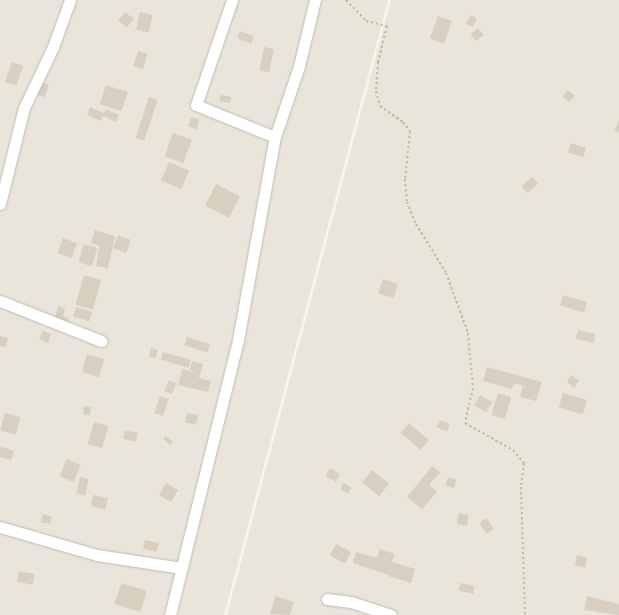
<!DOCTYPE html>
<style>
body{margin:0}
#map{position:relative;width:619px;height:615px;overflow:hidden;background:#f6f3ec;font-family:"Source Sans 3",sans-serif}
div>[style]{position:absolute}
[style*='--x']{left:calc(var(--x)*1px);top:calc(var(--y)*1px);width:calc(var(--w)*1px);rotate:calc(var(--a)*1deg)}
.residential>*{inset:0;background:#eae5da}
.building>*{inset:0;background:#d8cfc1;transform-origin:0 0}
.path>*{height:2px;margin-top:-1px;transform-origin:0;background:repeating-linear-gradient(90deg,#c4b79f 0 2.5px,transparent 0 5px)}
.roads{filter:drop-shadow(0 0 1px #c2bbae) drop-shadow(0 0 1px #c2bbae)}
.minor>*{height:11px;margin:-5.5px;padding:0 5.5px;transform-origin:5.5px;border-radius:5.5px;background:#fff}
span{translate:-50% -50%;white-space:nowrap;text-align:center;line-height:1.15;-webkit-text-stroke:4.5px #fff;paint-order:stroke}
</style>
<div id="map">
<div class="residential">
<i style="clip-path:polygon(0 0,388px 0,224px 615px,0 615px)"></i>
<i style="clip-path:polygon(391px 0,619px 0,619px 615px,227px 615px)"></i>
</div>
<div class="building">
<i style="left:125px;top:12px;width:11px;height:11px;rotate:38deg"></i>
<i style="left:140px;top:12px;width:13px;height:18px;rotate:13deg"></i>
<i style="clip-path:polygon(471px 15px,477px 19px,473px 27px,466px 24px)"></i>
<i style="left:438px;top:16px;width:15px;height:24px;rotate:20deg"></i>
<i style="left:478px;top:28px;width:9px;height:10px;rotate:49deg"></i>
<i style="left:240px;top:31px;width:15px;height:8px;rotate:20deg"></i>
<i style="left:264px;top:47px;width:10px;height:24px;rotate:11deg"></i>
<i style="left:138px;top:51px;width:10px;height:16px;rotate:17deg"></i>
<i style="left:12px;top:62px;width:12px;height:21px;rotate:20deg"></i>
<i style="left:32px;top:79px;width:18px;height:13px;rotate:19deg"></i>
<i style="left:106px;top:85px;width:23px;height:20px;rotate:18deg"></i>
<i style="clip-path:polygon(567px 90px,575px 95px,570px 102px,563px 97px)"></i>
<i style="clip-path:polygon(221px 95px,232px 97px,230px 103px,219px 101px)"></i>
<i style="left:149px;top:97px;width:9px;height:43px;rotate:18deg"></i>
<i style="clip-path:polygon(90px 107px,104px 113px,106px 109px,119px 115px,116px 122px,103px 116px,101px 121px,87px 115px)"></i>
<i style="left:191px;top:117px;width:9px;height:10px;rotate:18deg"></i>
<i style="clip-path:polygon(619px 121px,619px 133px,614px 130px)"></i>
<i style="left:173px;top:133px;width:20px;height:25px;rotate:20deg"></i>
<i style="left:571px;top:143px;width:16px;height:10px;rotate:18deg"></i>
<i style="left:169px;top:162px;width:22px;height:20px;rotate:24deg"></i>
<i style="left:532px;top:177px;width:9px;height:14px;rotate:49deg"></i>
<i style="left:216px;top:184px;width:27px;height:24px;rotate:27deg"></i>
<i style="clip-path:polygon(95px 230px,115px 236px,108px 268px,96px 266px,99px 246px,106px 248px,91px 243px)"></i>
<i style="left:118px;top:235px;width:14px;height:14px;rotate:21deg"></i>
<i style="left:63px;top:238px;width:15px;height:16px;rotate:20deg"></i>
<i style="left:84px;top:244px;width:14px;height:19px;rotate:17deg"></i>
<i style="left:84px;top:275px;width:18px;height:31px;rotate:16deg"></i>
<i style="left:383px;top:279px;width:16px;height:15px;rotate:18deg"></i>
<i style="left:563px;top:295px;width:25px;height:11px;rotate:16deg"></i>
<i style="clip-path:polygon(58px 306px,65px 308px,63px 316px,69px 318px,67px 325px,54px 321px)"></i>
<i style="left:76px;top:307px;width:17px;height:10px;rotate:17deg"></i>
<i style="left:578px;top:330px;width:18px;height:9px;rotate:13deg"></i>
<i style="clip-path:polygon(43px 331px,51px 334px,48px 343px,39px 339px)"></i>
<i style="clip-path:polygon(0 336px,8px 338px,6px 347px,0 346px)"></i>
<i style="left:187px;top:337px;width:24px;height:9px;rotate:17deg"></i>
<i style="left:151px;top:348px;width:7px;height:9px;rotate:16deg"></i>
<i style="left:163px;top:352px;width:29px;height:8px;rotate:16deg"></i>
<i style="left:87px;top:354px;width:18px;height:19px;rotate:16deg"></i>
<i style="clip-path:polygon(192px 361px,203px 364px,199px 378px,211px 381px,208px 392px,178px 385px,182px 369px,198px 373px,190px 370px)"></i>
<i style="clip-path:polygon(487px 367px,542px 382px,536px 401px,520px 397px,523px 386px,514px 383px,512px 389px,483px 381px)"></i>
<i style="clip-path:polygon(571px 375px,579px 381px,574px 388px,567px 382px)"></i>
<i style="left:169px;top:380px;width:8px;height:12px;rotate:23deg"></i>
<i style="left:498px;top:393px;width:14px;height:23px;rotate:17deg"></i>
<i style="left:563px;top:393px;width:25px;height:15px;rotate:16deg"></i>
<i style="left:480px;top:395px;width:14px;height:12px;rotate:30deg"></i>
<i style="left:160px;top:396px;width:9px;height:18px;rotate:18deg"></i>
<i style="left:84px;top:406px;width:7px;height:8px;rotate:8deg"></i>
<i style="left:5px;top:413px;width:16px;height:18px;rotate:15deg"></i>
<i style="left:187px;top:413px;width:11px;height:10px;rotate:10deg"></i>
<i style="clip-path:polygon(440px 420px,450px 424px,447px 432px,437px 427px)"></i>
<i style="left:94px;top:422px;width:15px;height:23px;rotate:16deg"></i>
<i style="left:409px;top:423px;width:26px;height:13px;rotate:40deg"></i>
<i style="left:125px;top:430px;width:13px;height:9px;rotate:13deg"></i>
<i style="clip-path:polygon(166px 436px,173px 441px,170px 445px,163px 439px)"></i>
<i style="clip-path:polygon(0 446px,14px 451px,11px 460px,0 457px)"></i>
<i style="left:67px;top:459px;width:15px;height:19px;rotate:23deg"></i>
<i style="clip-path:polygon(432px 466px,440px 472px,429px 485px,437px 492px,422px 509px,407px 497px)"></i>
<i style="left:330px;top:468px;width:12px;height:9px;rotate:31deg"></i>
<i style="left:372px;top:470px;width:22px;height:16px;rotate:39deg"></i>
<i style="left:80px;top:477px;width:9px;height:17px;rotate:13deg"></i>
<i style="left:448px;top:477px;width:9px;height:9px;rotate:18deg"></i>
<i style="left:166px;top:483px;width:14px;height:14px;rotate:30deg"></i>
<i style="left:344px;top:483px;width:9px;height:7px;rotate:32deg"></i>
<i style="clip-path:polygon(93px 495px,108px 498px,105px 510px,91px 506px)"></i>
<i style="left:459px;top:513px;width:10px;height:11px;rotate:11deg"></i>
<i style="clip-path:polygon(43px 514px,52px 517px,50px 524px,41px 522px)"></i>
<i style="left:487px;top:518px;width:13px;height:9px;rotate:58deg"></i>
<i style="left:145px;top:540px;width:14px;height:9px;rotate:12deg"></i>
<i style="left:336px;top:544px;width:17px;height:13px;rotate:28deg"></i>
<i style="clip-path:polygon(380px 549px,395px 554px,392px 562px,415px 569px,411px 583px,388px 576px,392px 564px,388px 575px,353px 563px,356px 552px,377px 558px)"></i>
<i style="clip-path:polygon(577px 555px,587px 558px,585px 568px,575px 565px)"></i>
<i style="left:19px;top:571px;width:16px;height:11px;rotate:11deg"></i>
<i style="left:121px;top:583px;width:27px;height:22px;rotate:17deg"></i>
<i style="left:460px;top:583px;width:15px;height:8px;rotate:11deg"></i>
<i style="clip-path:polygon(275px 596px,294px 602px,290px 615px,270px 614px)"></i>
<i style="clip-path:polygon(587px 596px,619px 604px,619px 615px,584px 610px)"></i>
</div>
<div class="path">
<i style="--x:346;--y:0;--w:29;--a:46"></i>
<i style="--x:366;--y:21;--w:22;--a:13"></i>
<i style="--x:387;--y:26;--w:37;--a:104"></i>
<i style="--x:378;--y:62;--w:29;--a:94"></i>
<i style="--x:376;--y:91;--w:16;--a:75"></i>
<i style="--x:380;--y:106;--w:28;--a:35"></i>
<i style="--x:403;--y:122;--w:11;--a:52"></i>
<i style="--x:410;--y:131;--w:48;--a:95.9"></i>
<i style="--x:405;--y:179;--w:23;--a:85"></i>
<i style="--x:407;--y:202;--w:24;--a:68"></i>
<i style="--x:416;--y:224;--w:57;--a:58.5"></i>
<i style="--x:446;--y:273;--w:64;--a:69.9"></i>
<i style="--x:468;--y:333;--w:55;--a:84.8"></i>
<i style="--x:473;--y:388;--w:36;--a:103"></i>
<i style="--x:465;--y:423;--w:55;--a:29.4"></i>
<i style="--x:513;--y:450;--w:17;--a:50"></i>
<i style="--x:524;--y:463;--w:24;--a:97"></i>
<i style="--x:521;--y:487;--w:128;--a:88.2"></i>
</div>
<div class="roads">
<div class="minor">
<i style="--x:232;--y:0;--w:111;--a:108.9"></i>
<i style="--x:196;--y:105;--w:85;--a:22.1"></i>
<i style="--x:0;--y:204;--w:99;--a:-76"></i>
<i style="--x:24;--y:108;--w:68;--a:-64.6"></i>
<i style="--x:53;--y:47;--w:50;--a:-70.1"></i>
<i style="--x:0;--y:301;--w:109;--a:21.6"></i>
<i style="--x:0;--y:527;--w:101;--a:16.1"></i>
<i style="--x:97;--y:555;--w:86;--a:8.7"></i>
<i style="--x:327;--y:599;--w:24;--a:7"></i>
<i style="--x:351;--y:602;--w:42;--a:18"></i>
<i style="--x:170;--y:615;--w:283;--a:-76.1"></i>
<i style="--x:238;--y:340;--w:206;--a:-79.7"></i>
<i style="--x:275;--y:137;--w:75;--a:-71.3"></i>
<i style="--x:299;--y:66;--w:68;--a:-76.4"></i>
</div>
</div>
</div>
